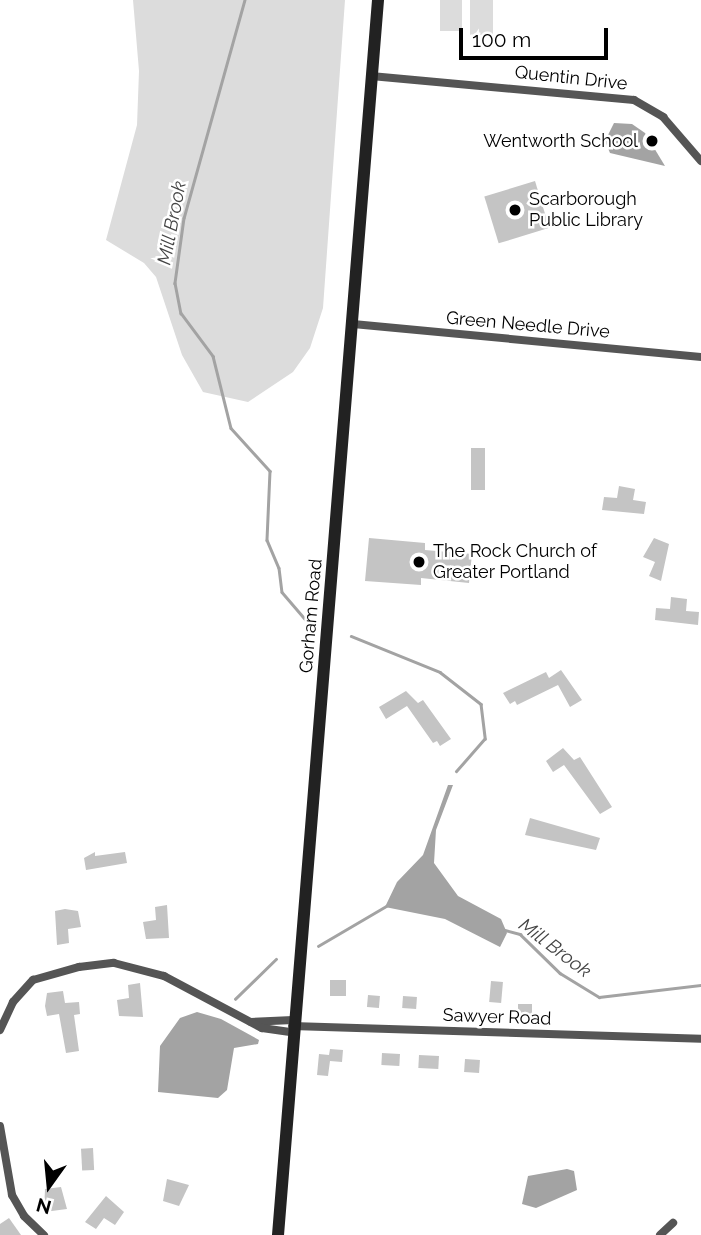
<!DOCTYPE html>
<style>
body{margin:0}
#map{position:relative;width:701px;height:1235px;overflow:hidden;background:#fff;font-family:Raleway,sans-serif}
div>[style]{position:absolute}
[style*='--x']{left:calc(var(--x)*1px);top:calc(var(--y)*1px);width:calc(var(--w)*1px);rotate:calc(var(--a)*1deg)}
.green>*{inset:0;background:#dcdcdc;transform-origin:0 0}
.water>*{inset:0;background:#a3a3a3}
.stream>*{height:2.5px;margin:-1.25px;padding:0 1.25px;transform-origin:1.25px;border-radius:1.25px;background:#a3a3a3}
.building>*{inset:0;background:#c4c4c4;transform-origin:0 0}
.minor>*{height:8px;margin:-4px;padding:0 4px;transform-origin:4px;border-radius:4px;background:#555}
.secondary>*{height:12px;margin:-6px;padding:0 6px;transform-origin:6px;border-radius:6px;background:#222}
.dots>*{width:19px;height:19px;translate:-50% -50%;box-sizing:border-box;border:4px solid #fff;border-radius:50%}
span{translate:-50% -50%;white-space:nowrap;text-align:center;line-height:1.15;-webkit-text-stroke:5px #fff;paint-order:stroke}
.street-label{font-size:18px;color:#000}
.poi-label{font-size:18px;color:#000}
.right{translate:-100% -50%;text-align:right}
.left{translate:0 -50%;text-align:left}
.water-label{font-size:19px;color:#444;font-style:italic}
.north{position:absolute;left:14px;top:1151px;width:70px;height:70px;-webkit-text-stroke:5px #fff;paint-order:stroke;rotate:195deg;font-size:19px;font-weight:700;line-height:28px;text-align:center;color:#000}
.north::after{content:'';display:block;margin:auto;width:24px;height:32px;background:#000;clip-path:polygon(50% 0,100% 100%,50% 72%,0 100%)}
.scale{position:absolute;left:459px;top:28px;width:149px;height:32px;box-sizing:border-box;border:4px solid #000;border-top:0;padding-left:9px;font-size:21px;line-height:24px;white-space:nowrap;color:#000;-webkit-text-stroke:5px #fff;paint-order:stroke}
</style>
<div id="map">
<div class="green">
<i style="clip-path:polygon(133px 0,345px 0,323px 308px,310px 348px,293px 372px,248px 402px,203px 392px,182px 355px,156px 277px,144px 263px,106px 240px,137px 125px,139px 71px)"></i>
<i style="left:440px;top:0;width:22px;height:31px"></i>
<i style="left:470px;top:0;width:23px;height:35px"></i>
</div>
<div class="water">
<i style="clip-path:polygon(614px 123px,632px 124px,645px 133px,665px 166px,610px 153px,605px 141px)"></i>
<i style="clip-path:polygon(448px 785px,453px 785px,436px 830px,434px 863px,458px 896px,501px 919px,507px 933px,500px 947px,445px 919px,385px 907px,397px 882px,423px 855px)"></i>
<i style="clip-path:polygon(197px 1012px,221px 1019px,259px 1040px,258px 1044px,234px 1048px,227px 1090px,218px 1098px,158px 1092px,160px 1046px,180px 1018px)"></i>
<i style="clip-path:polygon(567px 1169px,574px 1171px,577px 1190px,536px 1208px,522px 1204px,528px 1176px)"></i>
</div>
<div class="stream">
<i style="--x:245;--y:0;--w:226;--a:105.6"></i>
<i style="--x:184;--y:218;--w:66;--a:97.9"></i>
<i style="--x:175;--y:283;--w:31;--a:79"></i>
<i style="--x:181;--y:313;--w:54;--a:53.3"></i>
<i style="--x:213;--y:356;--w:74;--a:76"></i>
<i style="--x:231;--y:428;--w:58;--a:47.8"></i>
<i style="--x:270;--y:471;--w:69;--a:92.5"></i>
<i style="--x:267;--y:540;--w:30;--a:67"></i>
<i style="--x:279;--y:568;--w:24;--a:83"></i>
<i style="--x:282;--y:592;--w:45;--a:49.5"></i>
<i style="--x:351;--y:636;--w:96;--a:22"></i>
<i style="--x:440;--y:672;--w:52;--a:38"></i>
<i style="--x:481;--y:704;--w:35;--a:83"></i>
<i style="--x:485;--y:739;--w:43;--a:131.2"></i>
<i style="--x:505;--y:930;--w:16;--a:15"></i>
<i style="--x:520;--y:934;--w:56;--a:44.3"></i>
<i style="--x:560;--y:973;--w:46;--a:31.6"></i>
<i style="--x:599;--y:997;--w:103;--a:-6.7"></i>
<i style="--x:318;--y:946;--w:81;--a:-30.4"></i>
<i style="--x:235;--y:999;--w:57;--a:-44.3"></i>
</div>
<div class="building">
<i style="left:535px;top:181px;width:49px;height:53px;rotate:73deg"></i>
<i style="left:485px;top:448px;width:42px;height:14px;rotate:90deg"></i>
<i style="clip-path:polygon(619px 486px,635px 489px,633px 500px,646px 502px,644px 514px,602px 510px,604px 497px,617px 498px)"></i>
<i style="clip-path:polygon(369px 538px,425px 543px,425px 550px,472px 554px,469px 583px,421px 578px,421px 585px,365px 581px)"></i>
<i style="clip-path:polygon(654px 538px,669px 544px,661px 581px,649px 576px,655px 562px,643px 557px)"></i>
<i style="clip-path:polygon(671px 597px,687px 599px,686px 611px,699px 612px,698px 625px,655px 620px,656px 608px,670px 609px)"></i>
<i style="clip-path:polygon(561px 670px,582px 700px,570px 707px,558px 685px,517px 705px,515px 701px,510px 704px,503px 693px,546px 672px,549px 678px)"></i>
<i style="clip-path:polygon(406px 691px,418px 703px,423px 700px,451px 739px,440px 746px,437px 741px,433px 743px,407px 706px,386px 719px,379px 707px)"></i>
<i style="clip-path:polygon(563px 748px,574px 760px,580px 757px,612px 807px,600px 814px,564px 765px,553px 772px,546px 761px)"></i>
<i style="clip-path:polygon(530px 818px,600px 838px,596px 850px,525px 835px)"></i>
<i style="clip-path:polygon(95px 852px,95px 856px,125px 852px,127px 863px,86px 870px,84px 858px)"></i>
<i style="clip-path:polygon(167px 905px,169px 938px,146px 939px,143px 922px,156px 920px,155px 907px)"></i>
<i style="clip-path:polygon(65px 909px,78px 911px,81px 927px,68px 929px,69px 943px,57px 945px,55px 911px)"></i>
<i style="left:330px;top:980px;width:16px;height:16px"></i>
<i style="left:491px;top:981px;width:12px;height:21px;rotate:5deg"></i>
<i style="clip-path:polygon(140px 983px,143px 1017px,119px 1016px,117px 1000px,129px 998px,128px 985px)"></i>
<i style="clip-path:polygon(63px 991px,65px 1003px,79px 1002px,80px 1014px,74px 1015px,79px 1051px,66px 1053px,59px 1014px,47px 1016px,45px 1006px,47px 993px)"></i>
<i style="left:368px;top:995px;width:12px;height:12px;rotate:5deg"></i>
<i style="left:403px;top:996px;width:14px;height:12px;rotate:4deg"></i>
<i style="left:518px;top:1004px;width:14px;height:10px"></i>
<i style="clip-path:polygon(330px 1049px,343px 1050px,342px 1062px,330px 1061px,328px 1076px,317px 1075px,319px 1054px,329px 1055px)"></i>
<i style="left:382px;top:1053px;width:18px;height:12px;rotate:3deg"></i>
<i style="left:419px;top:1055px;width:20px;height:13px;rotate:3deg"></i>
<i style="left:465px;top:1059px;width:15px;height:13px;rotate:4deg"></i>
<i style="left:93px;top:1148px;width:22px;height:12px;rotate:87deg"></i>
<i style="clip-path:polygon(167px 1179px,189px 1185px,179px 1206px,163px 1201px)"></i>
<i style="clip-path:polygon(61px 1187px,67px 1209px,44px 1212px,45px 1189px)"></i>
<i style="clip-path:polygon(106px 1196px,124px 1212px,115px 1225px,104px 1218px,96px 1229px,85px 1222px)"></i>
<i style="clip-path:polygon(9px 1218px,21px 1235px,0 1235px,0 1224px)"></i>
</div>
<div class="minor">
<i style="--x:371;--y:76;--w:264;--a:5.2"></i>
<i style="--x:634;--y:100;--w:34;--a:30"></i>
<i style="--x:663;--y:117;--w:58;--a:49.2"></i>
<i style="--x:353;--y:324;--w:350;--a:5.4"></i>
<i style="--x:251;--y:1022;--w:42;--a:-2.7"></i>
<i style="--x:292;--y:1026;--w:409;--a:1.8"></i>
<i style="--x:0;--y:1030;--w:31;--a:-65"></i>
<i style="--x:13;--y:1002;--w:30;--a:-48"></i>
<i style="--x:33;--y:980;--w:48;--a:-15.8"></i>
<i style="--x:79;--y:967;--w:35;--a:-7"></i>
<i style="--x:114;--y:963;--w:52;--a:14.6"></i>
<i style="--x:164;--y:976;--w:111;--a:28"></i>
<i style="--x:262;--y:1028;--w:30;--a:8"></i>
<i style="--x:0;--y:1126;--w:70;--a:80.1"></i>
<i style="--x:12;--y:1195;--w:24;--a:60"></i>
<i style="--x:24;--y:1216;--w:28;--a:44"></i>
<i style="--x:660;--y:1235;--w:18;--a:-43"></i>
</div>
<div class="secondary">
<i style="--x:278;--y:1235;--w:1239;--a:-85.37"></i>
</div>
<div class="dots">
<i style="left:652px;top:141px;background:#000"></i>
<i style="left:515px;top:210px;background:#000"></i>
<i style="left:419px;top:562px;background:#000"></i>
</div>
<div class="street-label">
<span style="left:571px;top:78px;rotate:6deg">Quentin Drive</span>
<span style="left:528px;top:325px;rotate:5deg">Green Needle Drive</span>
<span style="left:311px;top:616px;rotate:-85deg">Gorham Road</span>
<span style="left:497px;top:1017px;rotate:2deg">Sawyer Road</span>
</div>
<div class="poi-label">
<span class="right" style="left:638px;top:141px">Wentworth School</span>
<span class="left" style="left:529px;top:210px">Scarborough<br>Public Library</span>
<span class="left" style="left:433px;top:562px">The Rock Church of<br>Greater Portland</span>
</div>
<div class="water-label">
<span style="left:172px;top:223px;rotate:-79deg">Mill Brook</span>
<span style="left:555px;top:948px;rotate:37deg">Mill Brook</span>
</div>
<div class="north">N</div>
<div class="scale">100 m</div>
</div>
